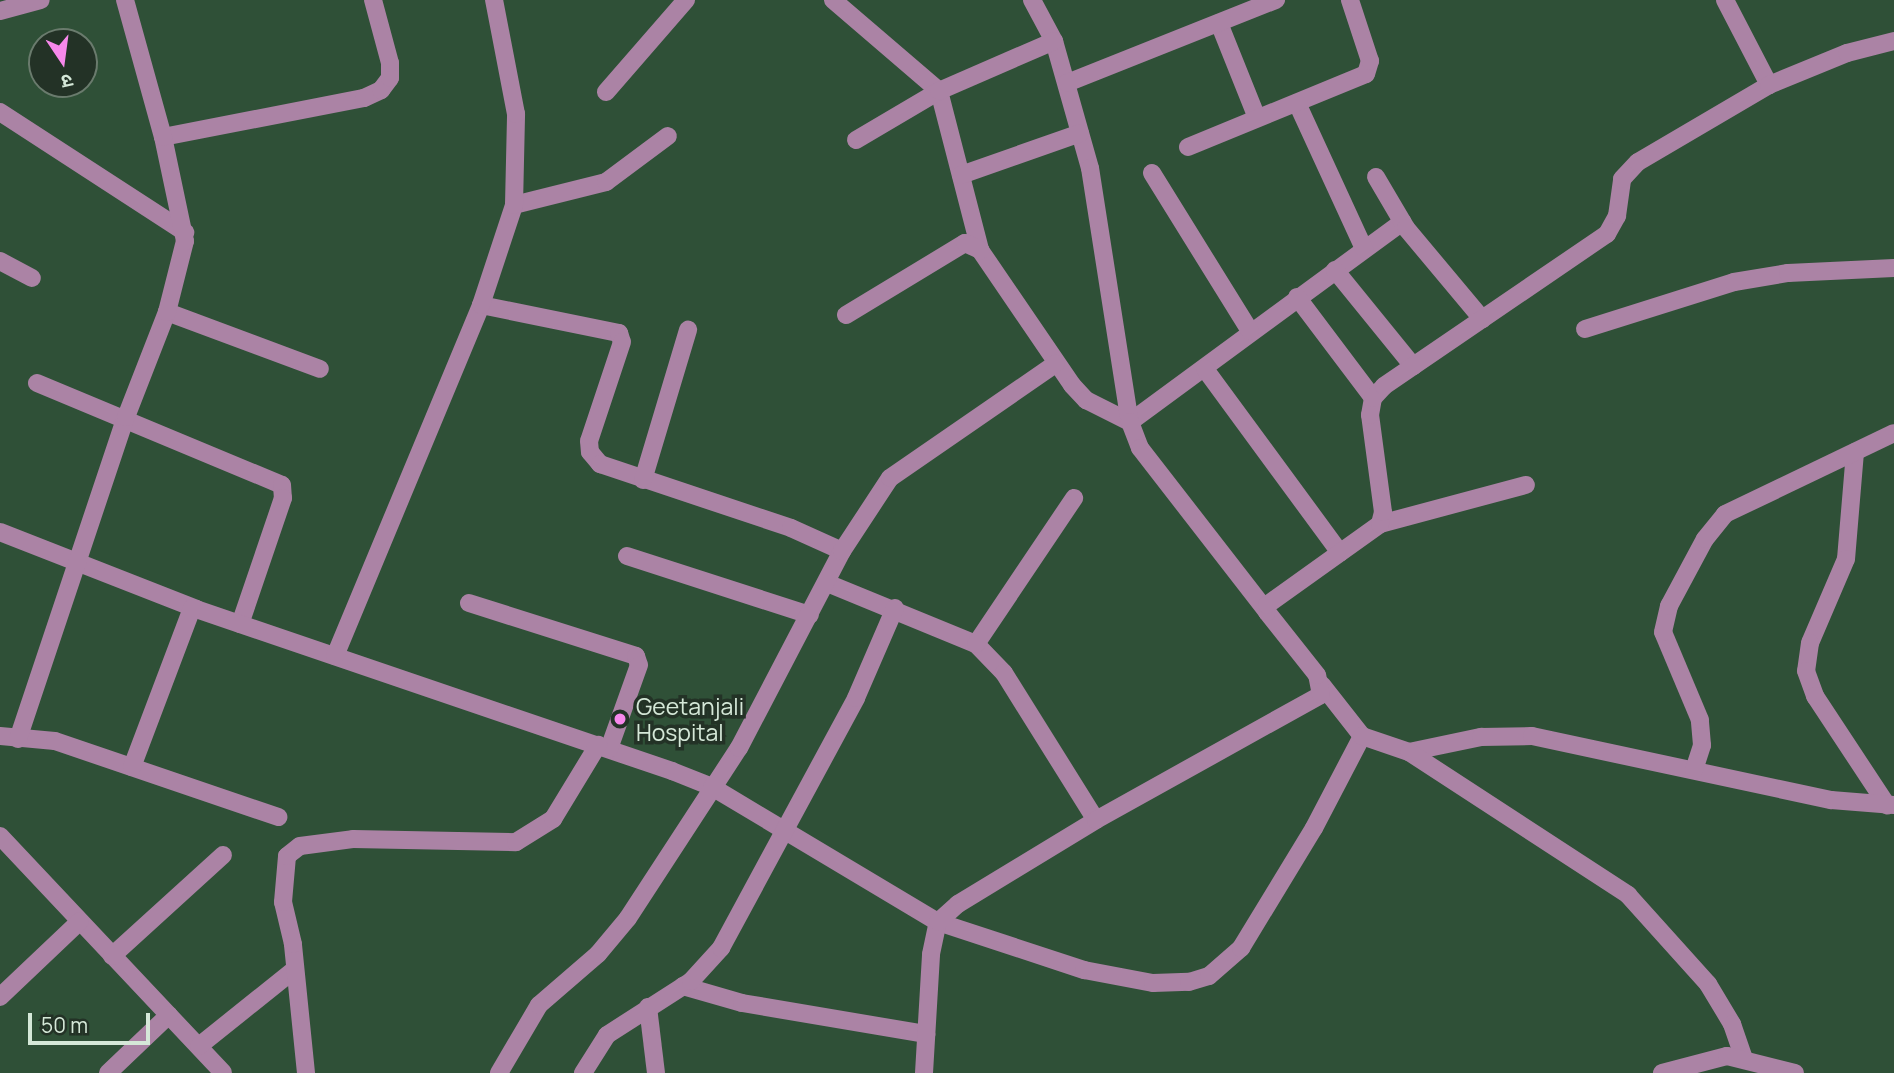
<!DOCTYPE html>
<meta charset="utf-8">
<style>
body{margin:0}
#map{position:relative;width:1894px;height:1073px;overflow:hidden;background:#2f5037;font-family:Manrope,"Noto Sans Devanagari",sans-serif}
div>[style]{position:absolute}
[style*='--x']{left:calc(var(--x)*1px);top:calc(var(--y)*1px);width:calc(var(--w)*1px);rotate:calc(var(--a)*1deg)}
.minor>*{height:18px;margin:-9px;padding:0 9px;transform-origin:9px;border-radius:9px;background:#ab83a5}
.dots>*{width:19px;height:19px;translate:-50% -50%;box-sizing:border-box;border:4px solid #233226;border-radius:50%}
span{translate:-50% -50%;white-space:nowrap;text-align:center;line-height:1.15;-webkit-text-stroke:7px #233226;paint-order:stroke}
.poi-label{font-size:23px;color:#d5e8d8}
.left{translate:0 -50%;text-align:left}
.north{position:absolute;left:28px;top:28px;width:70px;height:70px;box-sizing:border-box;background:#233226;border:2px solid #6a7b6d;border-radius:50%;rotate:167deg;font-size:19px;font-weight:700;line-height:28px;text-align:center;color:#d5e8d8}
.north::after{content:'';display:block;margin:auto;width:24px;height:32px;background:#f788eb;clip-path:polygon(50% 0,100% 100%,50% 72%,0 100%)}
.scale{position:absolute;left:28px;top:1013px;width:122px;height:32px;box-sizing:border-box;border:4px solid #d5e8d8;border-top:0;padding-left:9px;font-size:21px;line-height:24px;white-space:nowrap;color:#d5e8d8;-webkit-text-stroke:5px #233226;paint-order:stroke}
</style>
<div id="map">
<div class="minor">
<i style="--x:833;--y:0;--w:140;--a:40.6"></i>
<i style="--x:939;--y:91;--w:164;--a:75.5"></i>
<i style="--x:980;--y:250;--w:163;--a:55.7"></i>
<i style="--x:1072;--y:385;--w:21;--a:47"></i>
<i style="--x:1086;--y:400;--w:49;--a:26.6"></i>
<i style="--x:1130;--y:422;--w:338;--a:-36.3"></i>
<i style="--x:1032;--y:0;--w:47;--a:61.8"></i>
<i style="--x:1054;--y:41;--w:132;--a:74.2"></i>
<i style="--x:1090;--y:168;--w:257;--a:81.1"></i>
<i style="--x:1130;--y:422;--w:28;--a:69"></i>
<i style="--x:1140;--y:448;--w:207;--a:52.2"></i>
<i style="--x:1725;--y:0;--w:96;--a:62.6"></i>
<i style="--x:0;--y:11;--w:42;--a:-15"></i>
<i style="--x:1219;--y:23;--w:102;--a:68.2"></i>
<i style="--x:1067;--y:83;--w:225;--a:-21.7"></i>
<i style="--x:606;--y:92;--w:122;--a:-49"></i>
<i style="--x:1297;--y:103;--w:161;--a:65.3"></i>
<i style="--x:0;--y:112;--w:221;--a:33"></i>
<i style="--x:163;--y:137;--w:205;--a:-11"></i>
<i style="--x:364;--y:98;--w:19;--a:-25"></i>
<i style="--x:381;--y:90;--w:15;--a:-53"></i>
<i style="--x:390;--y:78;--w:15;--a:-90"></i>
<i style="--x:390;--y:63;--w:65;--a:-105.1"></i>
<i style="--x:856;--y:140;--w:96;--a:-30.6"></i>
<i style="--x:939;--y:91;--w:125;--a:-23.5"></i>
<i style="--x:1188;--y:147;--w:192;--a:-22.3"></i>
<i style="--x:1366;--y:74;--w:14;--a:-73"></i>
<i style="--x:1370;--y:61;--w:64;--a:-108.2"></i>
<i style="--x:1152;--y:173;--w:186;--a:58.2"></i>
<i style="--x:961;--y:175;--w:126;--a:-19.4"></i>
<i style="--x:1376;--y:177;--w:59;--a:59.5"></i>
<i style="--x:1406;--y:228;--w:119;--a:50.1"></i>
<i style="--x:514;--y:205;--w:95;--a:-14"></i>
<i style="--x:606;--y:182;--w:77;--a:-36.6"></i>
<i style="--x:0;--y:261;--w:36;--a:28"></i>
<i style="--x:1335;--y:270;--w:124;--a:50.9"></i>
<i style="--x:1297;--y:297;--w:126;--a:53"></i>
<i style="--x:481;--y:305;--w:141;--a:11.5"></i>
<i style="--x:619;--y:333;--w:9;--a:72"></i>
<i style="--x:622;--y:342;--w:104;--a:108.4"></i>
<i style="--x:589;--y:441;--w:11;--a:85"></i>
<i style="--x:590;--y:452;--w:16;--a:50"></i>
<i style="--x:600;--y:464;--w:201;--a:18.5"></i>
<i style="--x:791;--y:528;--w:56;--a:24.3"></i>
<i style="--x:167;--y:312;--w:163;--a:20.4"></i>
<i style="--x:846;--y:315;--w:139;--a:-31.2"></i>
<i style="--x:965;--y:243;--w:17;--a:25"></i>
<i style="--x:1585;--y:329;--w:156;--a:-17.5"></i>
<i style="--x:1734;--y:282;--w:55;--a:-9.5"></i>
<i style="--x:1788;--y:273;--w:106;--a:-2.7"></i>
<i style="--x:1205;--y:369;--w:228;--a:53.7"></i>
<i style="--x:37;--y:383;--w:265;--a:22.6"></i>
<i style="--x:282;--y:485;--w:13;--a:86"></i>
<i style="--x:283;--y:498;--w:133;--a:108.8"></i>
<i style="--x:1855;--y:452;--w:107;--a:94.8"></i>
<i style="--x:1846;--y:559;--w:91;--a:113.2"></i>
<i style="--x:1810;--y:643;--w:28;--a:98"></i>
<i style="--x:1806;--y:671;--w:27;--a:70"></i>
<i style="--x:1815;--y:696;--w:131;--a:56.6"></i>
<i style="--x:643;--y:480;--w:157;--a:-73.3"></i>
<i style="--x:1380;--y:524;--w:151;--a:-15"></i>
<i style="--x:0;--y:532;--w:211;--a:21.4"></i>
<i style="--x:196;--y:609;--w:503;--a:18.8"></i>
<i style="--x:672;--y:771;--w:43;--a:21.8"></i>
<i style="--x:712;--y:787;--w:263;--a:30.9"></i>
<i style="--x:938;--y:922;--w:154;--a:18.2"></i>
<i style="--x:1084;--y:970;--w:70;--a:10.7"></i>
<i style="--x:1153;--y:983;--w:36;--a:-2"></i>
<i style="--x:1189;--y:982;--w:21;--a:-17"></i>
<i style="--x:1209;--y:976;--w:43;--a:-41.2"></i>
<i style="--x:1241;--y:948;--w:140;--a:-58.7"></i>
<i style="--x:1314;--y:828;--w:104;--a:-62.4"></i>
<i style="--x:627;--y:556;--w:192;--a:17.9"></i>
<i style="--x:827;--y:583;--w:161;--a:22.3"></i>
<i style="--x:976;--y:644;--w:40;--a:46"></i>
<i style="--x:1004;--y:673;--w:173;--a:58"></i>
<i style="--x:469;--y:603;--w:175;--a:17.6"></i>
<i style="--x:636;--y:656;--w:9;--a:72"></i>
<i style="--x:639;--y:665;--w:89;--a:109.7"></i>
<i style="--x:976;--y:644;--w:176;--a:-56.1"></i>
<i style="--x:335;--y:656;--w:380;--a:-67.4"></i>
<i style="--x:481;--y:305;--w:105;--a:-71.7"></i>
<i style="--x:514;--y:205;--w:91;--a:-88.7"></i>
<i style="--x:516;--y:114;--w:116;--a:-100.9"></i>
<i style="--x:1322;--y:685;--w:65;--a:51.9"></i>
<i style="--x:1362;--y:736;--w:50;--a:18.8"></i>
<i style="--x:1409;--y:752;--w:74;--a:-11.8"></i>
<i style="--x:1481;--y:737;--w:51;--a:-1.1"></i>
<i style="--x:1532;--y:736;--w:306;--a:12.1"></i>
<i style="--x:1831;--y:800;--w:63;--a:4.5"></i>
<i style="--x:0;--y:736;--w:55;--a:5.2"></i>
<i style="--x:55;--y:741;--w:236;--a:18.8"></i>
<i style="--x:18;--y:739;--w:340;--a:-71.5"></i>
<i style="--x:126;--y:417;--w:113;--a:-68.7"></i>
<i style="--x:167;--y:312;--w:73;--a:-75.8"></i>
<i style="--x:185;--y:241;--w:106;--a:-101.9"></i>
<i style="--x:163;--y:137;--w:142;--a:-105.5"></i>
<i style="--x:1409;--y:752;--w:262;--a:33.1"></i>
<i style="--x:1628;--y:895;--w:120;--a:48"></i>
<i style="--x:1708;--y:984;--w:47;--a:59"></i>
<i style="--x:1732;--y:1024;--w:37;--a:71"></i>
<i style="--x:132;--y:767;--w:170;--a:-69.3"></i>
<i style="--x:1694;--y:770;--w:26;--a:-72"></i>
<i style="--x:1702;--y:745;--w:25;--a:-95"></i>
<i style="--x:1700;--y:720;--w:95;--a:-112.8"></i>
<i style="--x:1663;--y:632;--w:27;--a:-77"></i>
<i style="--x:1669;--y:606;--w:76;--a:-61.8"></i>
<i style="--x:1705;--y:539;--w:32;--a:-51"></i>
<i style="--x:1725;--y:514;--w:187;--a:-25.6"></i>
<i style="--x:0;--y:836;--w:325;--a:46.7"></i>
<i style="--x:112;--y:956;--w:150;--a:-42.3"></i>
<i style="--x:683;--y:986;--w:61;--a:16.1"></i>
<i style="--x:742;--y:1003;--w:187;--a:9.6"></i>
<i style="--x:0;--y:997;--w:110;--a:-43.5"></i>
<i style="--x:648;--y:1007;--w:66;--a:83.1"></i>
<i style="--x:199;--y:1046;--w:122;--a:-38.7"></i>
<i style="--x:108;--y:1073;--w:84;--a:-43.6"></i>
<i style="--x:306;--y:1073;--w:130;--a:-95.8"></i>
<i style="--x:293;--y:944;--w:43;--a:-103.4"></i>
<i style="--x:283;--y:902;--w:46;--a:-85"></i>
<i style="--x:287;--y:856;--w:16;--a:-38"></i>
<i style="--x:300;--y:846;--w:53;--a:-7.5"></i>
<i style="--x:353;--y:839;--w:163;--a:1.1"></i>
<i style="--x:516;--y:842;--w:44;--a:-31.9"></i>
<i style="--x:553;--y:819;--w:87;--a:-58.7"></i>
<i style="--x:499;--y:1073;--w:79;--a:-59.5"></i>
<i style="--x:539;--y:1005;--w:78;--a:-40.8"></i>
<i style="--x:598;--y:954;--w:47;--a:-50.2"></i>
<i style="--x:628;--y:918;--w:203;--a:-56.9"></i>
<i style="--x:739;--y:748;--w:222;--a:-62.4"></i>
<i style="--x:842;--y:551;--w:87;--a:-56.7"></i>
<i style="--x:890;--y:478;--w:201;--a:-34.6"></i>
<i style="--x:583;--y:1073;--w:45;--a:-57.7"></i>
<i style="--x:607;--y:1035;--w:100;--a:-32.7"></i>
<i style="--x:691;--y:981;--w:45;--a:-47.7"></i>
<i style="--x:721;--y:948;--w:284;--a:-61.6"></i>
<i style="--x:856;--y:698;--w:98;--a:-66.6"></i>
<i style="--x:924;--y:1073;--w:119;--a:-86.6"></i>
<i style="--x:931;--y:954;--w:33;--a:-78"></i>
<i style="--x:938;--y:922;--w:27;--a:-42"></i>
<i style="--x:958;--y:904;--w:162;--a:-31.3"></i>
<i style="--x:1096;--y:820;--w:257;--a:-29.1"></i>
<i style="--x:1321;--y:695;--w:20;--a:-101"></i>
<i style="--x:1317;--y:675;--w:80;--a:-128.4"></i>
<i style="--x:1267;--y:612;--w:7;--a:-90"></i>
<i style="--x:1267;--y:605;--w:139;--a:-35.6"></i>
<i style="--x:1380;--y:524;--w:12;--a:-76"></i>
<i style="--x:1383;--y:512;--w:98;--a:-97.6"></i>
<i style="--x:1370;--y:415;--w:17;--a:-80"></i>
<i style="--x:1373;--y:398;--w:16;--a:-47"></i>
<i style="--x:1384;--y:386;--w:270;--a:-34.3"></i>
<i style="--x:1607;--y:234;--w:21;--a:-61"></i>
<i style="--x:1617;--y:216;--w:37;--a:-82"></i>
<i style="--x:1622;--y:179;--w:23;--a:-47"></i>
<i style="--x:1638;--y:162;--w:152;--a:-30.4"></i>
<i style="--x:1769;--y:85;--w:84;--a:-22.3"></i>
<i style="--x:1847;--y:53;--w:49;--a:-14.3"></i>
<i style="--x:1662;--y:1073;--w:67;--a:-14.7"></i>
<i style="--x:1727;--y:1056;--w:70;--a:14"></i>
</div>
<div class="dots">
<i style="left:620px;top:719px;background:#f788eb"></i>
</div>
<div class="poi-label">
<span class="left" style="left:636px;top:719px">Geetanjali<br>Hospital</span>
</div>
<div class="north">उ</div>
<div class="scale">50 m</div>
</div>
